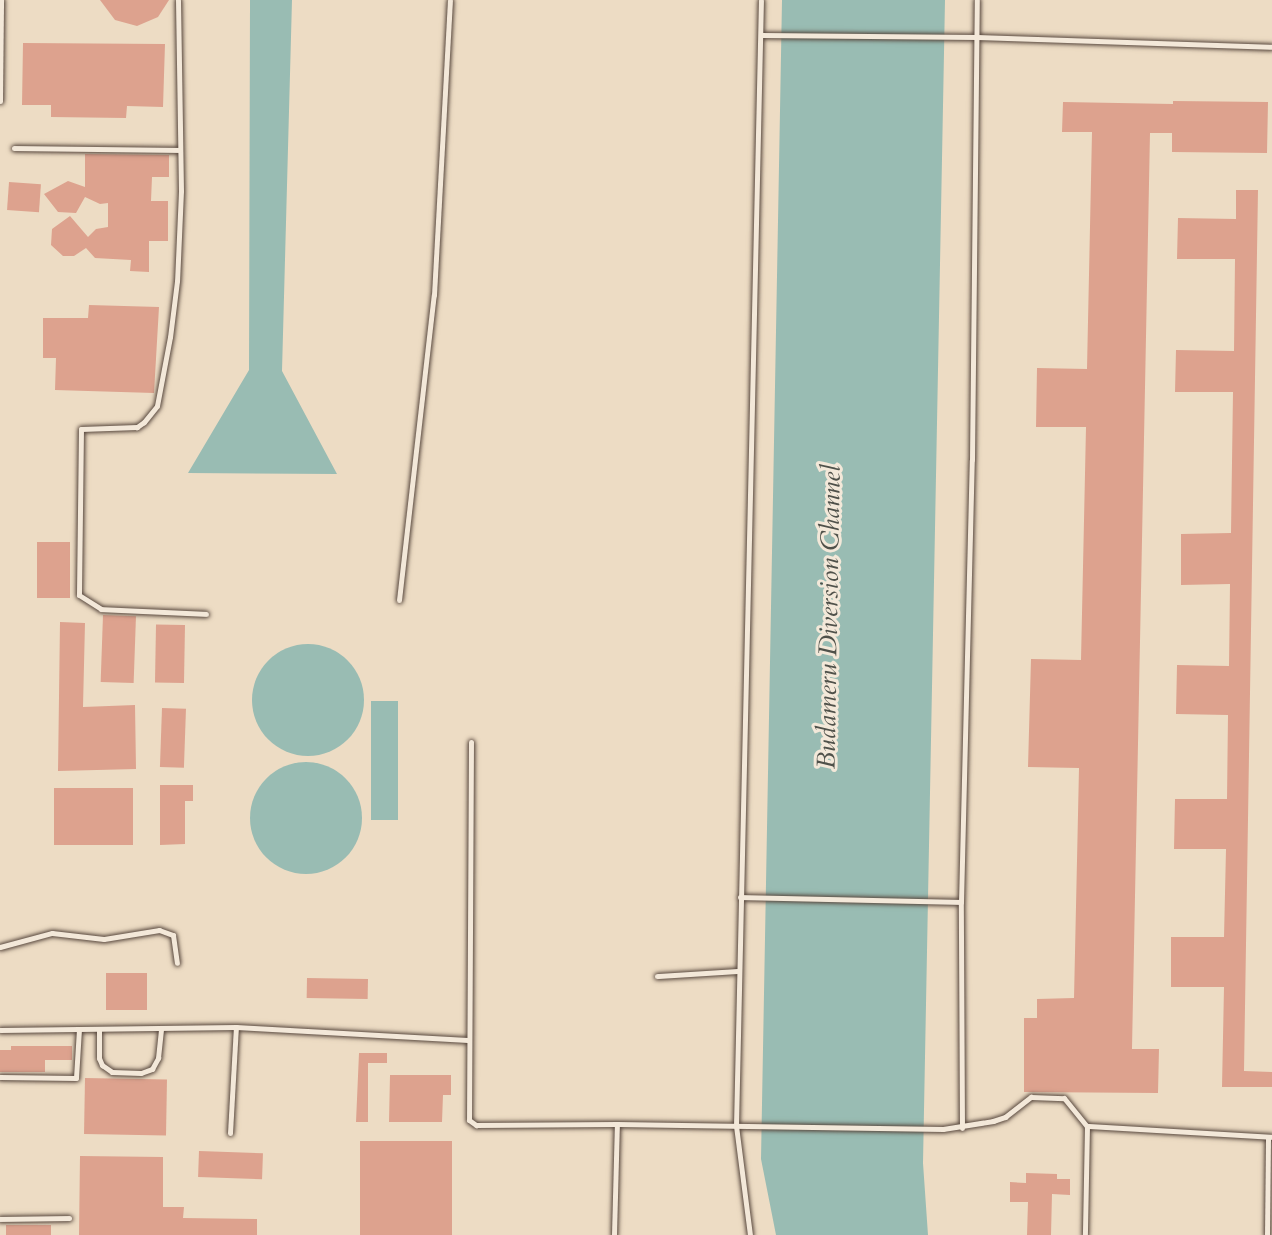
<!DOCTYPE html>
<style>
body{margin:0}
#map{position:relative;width:1272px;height:1235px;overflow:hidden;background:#eddcc4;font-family:Cardo,serif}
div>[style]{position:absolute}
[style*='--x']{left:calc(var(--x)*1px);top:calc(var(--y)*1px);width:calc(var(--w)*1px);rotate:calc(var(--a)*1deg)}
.water>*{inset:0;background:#99bcb3;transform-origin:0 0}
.round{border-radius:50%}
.building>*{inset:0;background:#dda28e;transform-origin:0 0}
.roads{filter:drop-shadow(0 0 2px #58483e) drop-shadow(0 0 2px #58483e)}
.lane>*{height:5px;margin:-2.5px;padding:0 2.5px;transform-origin:2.5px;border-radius:2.5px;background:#f3e8d9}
span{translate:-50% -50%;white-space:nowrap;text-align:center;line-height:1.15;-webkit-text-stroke:6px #f3e8d9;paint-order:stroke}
.water-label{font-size:26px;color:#4f514a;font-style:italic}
</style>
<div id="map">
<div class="water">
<i style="clip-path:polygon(250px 0,292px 0,282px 371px,337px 474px,188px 473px,249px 370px)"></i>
<i style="clip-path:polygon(782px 0,945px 0,923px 1163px,928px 1235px,776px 1235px,761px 1159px)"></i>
<i class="round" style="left:252px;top:644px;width:112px;height:112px"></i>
<i style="left:371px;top:701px;width:27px;height:119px"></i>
<i class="round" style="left:250px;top:762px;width:112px;height:112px"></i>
</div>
<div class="building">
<i style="clip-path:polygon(100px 0,169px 0,158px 17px,137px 26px,115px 20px)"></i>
<i style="clip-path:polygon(23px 43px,165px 44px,163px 107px,127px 106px,126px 118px,51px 117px,51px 105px,22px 105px)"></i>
<i style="clip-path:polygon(1173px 101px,1268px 102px,1267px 153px,1172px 152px,1172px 133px,1150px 133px,1132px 1049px,1159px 1049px,1158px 1093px,1024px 1092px,1024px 1018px,1037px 1018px,1037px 999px,1074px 998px,1079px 768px,1028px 767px,1031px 659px,1081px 660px,1086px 427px,1036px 427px,1037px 368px,1087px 369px,1092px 132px,1062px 132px,1063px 102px,1173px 104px)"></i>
<i style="clip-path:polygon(85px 154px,169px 155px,169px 177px,152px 177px,151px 201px,168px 201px,168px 241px,149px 241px,149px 272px,130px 271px,131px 260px,95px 258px,86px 248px,74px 256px,63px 256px,51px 245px,52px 229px,70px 216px,88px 237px,96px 229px,108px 227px,108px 203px,100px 204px,85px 197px,76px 213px,58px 212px,44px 194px,68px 181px,85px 187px)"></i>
<i style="left:9px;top:182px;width:32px;height:28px;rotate:4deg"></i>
<i style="clip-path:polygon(1236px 190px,1258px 190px,1244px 1071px,1272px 1072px,1272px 1087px,1222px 1087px,1224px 987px,1171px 987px,1171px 937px,1224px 937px,1226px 849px,1174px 849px,1175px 799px,1227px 799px,1228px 715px,1176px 714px,1177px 665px,1229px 666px,1230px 584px,1181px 585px,1181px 534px,1231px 533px,1233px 392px,1175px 392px,1176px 350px,1234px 351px,1235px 259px,1177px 259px,1178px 218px,1236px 219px)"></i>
<i style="clip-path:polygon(89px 305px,159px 307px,154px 393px,55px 390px,56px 358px,43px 358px,43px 318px,88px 318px)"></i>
<i style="left:37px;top:542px;width:33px;height:56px"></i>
<i style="left:103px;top:615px;width:33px;height:67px;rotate:2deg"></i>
<i style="clip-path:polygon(60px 622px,85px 623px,83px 707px,135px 705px,136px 769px,58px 771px)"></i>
<i style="left:185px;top:625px;width:58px;height:29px;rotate:91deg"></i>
<i style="left:162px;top:708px;width:24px;height:59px;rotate:2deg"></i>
<i style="clip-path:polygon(160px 785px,193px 785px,193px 801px,185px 801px,185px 844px,160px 845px)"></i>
<i style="left:54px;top:788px;width:79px;height:57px"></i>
<i style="left:106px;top:973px;width:41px;height:37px"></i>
<i style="left:307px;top:978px;width:61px;height:20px;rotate:1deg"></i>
<i style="clip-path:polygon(11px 1046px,72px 1046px,72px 1060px,45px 1060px,45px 1072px,0 1072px,0 1050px,11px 1050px)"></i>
<i style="clip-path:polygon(359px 1053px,387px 1053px,387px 1063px,368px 1063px,368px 1122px,356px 1122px)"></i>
<i style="clip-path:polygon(390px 1075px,451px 1075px,451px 1095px,443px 1095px,442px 1122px,389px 1122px)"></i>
<i style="left:85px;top:1078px;width:82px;height:56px;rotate:1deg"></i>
<i style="left:360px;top:1141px;width:92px;height:94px"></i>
<i style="left:199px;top:1151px;width:64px;height:26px;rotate:2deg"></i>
<i style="clip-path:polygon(80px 1156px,163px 1157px,163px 1207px,184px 1207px,183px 1218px,257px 1219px,257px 1235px,79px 1235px)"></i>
<i style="clip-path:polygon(1026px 1173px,1057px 1174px,1057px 1179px,1070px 1179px,1070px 1195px,1052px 1194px,1051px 1235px,1027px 1235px,1028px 1202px,1010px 1202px,1010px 1182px,1026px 1183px)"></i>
<i style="left:6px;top:1225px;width:45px;height:10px"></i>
</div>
<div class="roads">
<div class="lane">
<i style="--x:178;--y:0;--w:191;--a:89.1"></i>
<i style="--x:181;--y:191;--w:90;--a:92.5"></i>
<i style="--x:177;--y:281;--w:56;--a:97.1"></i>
<i style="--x:170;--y:337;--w:70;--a:100.7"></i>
<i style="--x:157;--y:406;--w:21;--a:129"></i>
<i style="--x:144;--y:422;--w:9;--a:144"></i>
<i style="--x:137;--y:427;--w:56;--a:178"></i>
<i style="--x:81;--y:429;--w:166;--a:90.7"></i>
<i style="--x:79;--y:595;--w:26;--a:32"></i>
<i style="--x:101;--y:609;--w:105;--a:2.7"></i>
<i style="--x:761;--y:35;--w:216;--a:0.5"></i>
<i style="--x:977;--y:37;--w:295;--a:1.9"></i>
<i style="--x:0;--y:101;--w:101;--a:-89.4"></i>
<i style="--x:14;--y:148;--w:166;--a:0.7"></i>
<i style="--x:399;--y:600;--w:307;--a:-83.5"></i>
<i style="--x:434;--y:295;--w:295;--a:-86.9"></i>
<i style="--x:471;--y:742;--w:378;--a:90.3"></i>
<i style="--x:469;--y:1120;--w:9;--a:36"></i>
<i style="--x:476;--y:1125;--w:141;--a:-0.4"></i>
<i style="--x:617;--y:1124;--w:326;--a:0.9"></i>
<i style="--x:943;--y:1129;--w:51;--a:-9.1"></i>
<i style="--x:993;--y:1121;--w:13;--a:-18"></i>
<i style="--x:1005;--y:1117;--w:33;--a:-38"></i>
<i style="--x:1031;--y:1097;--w:33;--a:2"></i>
<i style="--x:1064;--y:1098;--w:36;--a:51"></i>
<i style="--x:1087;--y:1126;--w:109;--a:91.1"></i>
<i style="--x:740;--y:897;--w:221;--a:1.3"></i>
<i style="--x:0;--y:947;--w:54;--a:-15.1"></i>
<i style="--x:52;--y:933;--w:52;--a:6.6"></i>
<i style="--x:104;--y:939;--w:56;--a:-9.3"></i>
<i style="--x:159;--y:930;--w:15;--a:20"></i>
<i style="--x:173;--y:935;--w:28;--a:82"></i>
<i style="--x:657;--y:976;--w:82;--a:-3.5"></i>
<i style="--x:99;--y:1029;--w:29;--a:90"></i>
<i style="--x:99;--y:1058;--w:8;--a:67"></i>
<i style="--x:102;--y:1065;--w:12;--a:35"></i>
<i style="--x:112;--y:1072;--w:29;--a:2"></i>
<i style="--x:141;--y:1073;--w:12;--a:-20"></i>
<i style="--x:152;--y:1069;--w:13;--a:-61"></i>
<i style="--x:158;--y:1058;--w:30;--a:-84"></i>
<i style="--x:0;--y:1030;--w:236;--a:-0.7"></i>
<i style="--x:236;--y:1027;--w:232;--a:3.2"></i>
<i style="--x:0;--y:1077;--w:76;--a:0.8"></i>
<i style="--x:76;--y:1078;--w:49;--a:-86.5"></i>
<i style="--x:1087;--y:1126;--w:185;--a:3.4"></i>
<i style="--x:962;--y:1128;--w:226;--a:-90.3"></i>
<i style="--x:961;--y:902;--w:442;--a:-88.6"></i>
<i style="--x:972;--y:460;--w:460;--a:-89.4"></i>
<i style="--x:230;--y:1133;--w:106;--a:-86.8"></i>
<i style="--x:0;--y:1219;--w:69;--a:-0.8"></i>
<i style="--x:614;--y:1235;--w:111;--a:-88.5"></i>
<i style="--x:750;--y:1235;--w:110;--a:-97.3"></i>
<i style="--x:736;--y:1126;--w:1126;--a:-88.73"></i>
<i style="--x:1267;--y:1235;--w:98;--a:-89.4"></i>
</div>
</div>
<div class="water-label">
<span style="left:829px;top:617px;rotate:-89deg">Budameru Diversion Channel</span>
</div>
</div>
